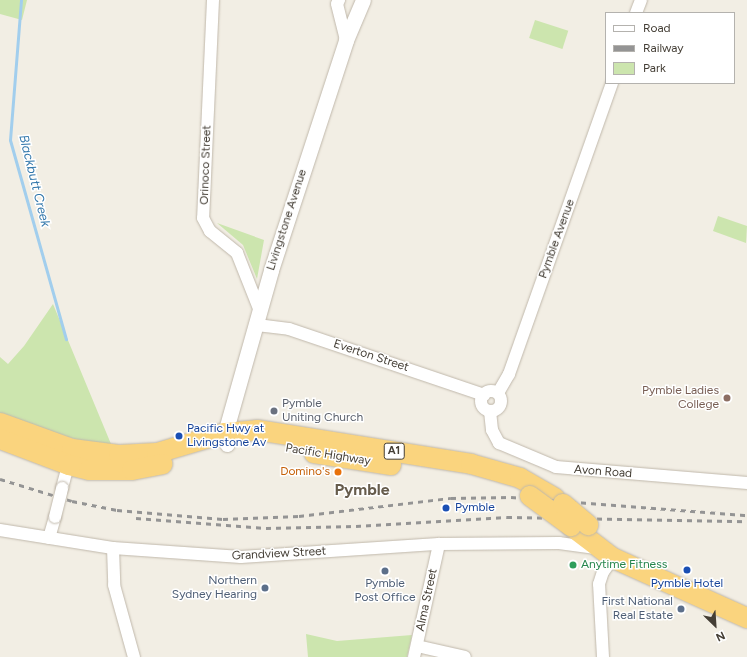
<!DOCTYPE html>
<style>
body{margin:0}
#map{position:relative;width:747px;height:657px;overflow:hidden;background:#f2eee4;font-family:Figtree,sans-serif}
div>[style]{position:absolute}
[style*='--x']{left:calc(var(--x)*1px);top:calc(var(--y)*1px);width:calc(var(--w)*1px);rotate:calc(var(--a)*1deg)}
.green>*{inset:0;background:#cce5ae;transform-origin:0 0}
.stream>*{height:3px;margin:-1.5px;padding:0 1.5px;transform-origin:1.5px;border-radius:1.5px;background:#a2ceed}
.roads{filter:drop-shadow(0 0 1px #c0b8ab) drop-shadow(0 0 1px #c0b8ab)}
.minor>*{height:12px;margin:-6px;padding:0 6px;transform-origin:6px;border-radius:6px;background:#fff}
.minor>.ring{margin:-6px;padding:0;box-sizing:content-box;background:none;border:12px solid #fff;border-radius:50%}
.tertiary>*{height:15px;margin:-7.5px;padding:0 7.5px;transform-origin:7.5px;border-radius:7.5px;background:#fff}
.trunk>*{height:20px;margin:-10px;padding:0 10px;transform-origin:10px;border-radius:10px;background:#fad47e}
.rail>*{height:3px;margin-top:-1.5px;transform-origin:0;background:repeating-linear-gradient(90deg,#949494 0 5px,transparent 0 10px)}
.bridges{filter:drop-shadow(0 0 1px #c0b8ab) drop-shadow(0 0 1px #c0b8ab)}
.minor-bridge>*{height:12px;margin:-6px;padding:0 6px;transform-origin:6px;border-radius:6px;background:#fff}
.trunk-bridge>*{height:20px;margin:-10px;padding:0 10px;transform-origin:10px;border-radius:10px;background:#fad47e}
.dots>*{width:11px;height:11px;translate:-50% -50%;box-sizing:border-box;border:2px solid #fff;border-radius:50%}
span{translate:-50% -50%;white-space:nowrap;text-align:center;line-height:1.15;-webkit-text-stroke:3px #fff;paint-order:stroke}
.shield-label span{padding:1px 3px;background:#fff;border:1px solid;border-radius:3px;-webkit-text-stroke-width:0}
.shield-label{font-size:11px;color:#443e35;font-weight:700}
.street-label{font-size:12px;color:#443e35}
.education-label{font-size:12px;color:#785e54}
.right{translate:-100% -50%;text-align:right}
.worship-label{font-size:12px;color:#5b616d}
.left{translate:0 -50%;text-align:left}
.transit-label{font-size:12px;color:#164399}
.food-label{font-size:12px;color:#c56008}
.leisure-label{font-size:12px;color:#27864d}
.service-label{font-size:12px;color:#4e5e75}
.water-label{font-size:13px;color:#3277ab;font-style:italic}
.district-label{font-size:16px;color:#665c4c;font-weight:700}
.legend{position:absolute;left:605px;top:12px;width:130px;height:72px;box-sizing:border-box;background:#fff;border:1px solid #b4b2ae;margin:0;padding:5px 7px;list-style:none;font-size:12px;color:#443e35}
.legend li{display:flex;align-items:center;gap:8px;height:20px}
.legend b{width:20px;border:1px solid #b4b2ae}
.north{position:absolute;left:695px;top:605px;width:40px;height:40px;-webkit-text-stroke:3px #fff;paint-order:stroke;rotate:155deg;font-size:11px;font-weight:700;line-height:16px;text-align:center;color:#443e35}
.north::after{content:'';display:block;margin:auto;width:14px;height:18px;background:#443e35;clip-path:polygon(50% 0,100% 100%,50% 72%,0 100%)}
</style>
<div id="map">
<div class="green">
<i style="clip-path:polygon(0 0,27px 0,22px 20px,0 14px)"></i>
<i style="left:535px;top:20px;width:35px;height:19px;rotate:18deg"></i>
<i style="clip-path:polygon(718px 216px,747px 226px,746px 243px,713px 231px)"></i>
<i style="clip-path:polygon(217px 223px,264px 240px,257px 279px,243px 245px)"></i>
<i style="clip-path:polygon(53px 304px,89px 391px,111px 444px,89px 443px,36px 428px,0 413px,0 357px,8px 364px,24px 346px)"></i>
<i style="clip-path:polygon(306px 634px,337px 641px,412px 635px,407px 657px,308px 657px)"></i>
</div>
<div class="stream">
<i style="--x:21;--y:0;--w:140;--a:94.5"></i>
<i style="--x:10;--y:140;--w:207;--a:74.3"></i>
</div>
<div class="roads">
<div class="minor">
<i style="--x:213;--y:0;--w:218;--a:92.6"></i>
<i style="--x:203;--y:218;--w:15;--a:62"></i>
<i style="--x:210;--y:231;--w:35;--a:39"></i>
<i style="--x:237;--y:253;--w:62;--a:68.4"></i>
<i style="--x:339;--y:0;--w:4;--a:117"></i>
<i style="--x:337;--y:4;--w:37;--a:76"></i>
<i style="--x:636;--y:13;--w:14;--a:-69"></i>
<i style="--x:257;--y:325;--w:32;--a:7"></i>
<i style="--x:289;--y:329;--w:206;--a:18.7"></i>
<i class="ring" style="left:481px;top:391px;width:8px;height:8px"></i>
<i style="--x:498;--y:393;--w:22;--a:-60"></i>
<i style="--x:509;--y:374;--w:309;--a:-70.5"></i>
<i style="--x:490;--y:411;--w:19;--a:84"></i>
<i style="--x:492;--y:430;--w:15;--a:62"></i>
<i style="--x:499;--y:443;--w:62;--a:22.8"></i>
<i style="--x:556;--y:467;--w:192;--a:4.8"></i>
<i style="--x:62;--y:488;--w:30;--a:-75"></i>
<i style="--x:0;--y:530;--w:114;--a:9.1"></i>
<i style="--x:113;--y:548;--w:128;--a:4"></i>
<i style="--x:241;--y:557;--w:198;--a:-3.8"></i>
<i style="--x:439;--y:544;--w:120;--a:-0.5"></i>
<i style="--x:559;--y:543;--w:37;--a:8"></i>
<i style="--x:49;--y:538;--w:22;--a:-74"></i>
<i style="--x:113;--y:548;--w:37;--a:88"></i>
<i style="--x:114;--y:585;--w:75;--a:74.5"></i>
<i style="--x:417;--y:646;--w:49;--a:12.9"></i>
<i style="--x:414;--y:657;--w:116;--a:-77.5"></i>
<i style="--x:603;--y:657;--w:73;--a:-93.1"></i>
<i style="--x:599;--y:584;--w:13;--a:-72"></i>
<i style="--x:603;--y:572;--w:17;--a:-54"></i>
</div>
<div class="tertiary">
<i style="--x:227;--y:444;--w:11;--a:-100"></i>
<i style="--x:225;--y:433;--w:169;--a:-74.2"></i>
<i style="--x:271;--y:270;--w:242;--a:-71.9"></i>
<i style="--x:346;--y:40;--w:43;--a:-67"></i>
</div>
<div class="trunk">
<i style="--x:0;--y:423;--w:77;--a:19.9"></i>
<i style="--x:72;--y:449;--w:47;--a:7.3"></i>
<i style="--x:119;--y:455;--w:38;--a:-3"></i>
<i style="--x:157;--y:453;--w:71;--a:-16.4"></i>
<i style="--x:225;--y:433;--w:32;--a:-5"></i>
<i style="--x:257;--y:430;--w:217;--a:9"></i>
<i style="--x:471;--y:464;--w:51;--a:15.9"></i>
<i style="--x:520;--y:478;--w:40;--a:29.7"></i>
<i style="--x:0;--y:439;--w:74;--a:20.6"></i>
<i style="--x:69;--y:465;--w:21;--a:14"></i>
<i style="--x:89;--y:470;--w:43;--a:0"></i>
<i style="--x:132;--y:470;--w:31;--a:-11"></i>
<i style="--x:314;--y:453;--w:78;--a:8.9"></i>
<i style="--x:571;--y:526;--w:53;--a:37.3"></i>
<i style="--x:613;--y:558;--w:147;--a:24.1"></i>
</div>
</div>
<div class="rail">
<i style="--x:0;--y:479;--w:75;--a:17"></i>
<i style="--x:72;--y:501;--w:46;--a:11.3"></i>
<i style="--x:117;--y:510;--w:106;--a:4.9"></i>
<i style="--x:223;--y:519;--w:76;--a:-2.3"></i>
<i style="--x:299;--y:516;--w:153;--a:-6.8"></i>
<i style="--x:451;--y:498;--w:60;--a:-1"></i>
<i style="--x:511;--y:497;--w:237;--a:4.4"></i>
<i style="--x:136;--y:518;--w:130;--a:4.4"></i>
<i style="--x:266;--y:528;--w:90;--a:-1.3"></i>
<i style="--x:356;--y:526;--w:151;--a:-3.4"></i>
<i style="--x:507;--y:517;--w:240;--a:1"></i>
</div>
<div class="bridges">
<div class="minor-bridge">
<i style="--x:55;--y:517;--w:30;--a:-76"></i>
</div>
<div class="trunk-bridge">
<i style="--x:530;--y:496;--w:51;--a:36.2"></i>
<i style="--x:563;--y:504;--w:33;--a:40"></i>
</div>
</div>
<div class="dots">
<i style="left:727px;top:398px;background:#8d6e63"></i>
<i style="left:274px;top:411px;background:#6b7280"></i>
<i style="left:179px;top:436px;background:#1a4fb4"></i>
<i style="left:338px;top:472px;background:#e8710a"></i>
<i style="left:446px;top:508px;background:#1a4fb4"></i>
<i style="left:573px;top:565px;background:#2e9e5b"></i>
<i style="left:687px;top:570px;background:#1a4fb4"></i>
<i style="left:385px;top:571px;background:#5c6f8a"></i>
<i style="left:265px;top:588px;background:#5c6f8a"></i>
<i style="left:681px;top:609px;background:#5c6f8a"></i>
</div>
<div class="shield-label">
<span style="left:394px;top:451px">A1</span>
</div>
<div class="street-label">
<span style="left:206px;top:165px;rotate:-88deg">Orinoco Street</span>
<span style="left:287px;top:220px;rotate:-72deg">Livingstone Avenue</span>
<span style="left:557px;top:239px;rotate:-70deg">Pymble Avenue</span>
<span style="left:371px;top:356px;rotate:18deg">Everton Street</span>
<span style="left:328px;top:455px;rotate:9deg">Pacific Highway</span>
<span style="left:603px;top:472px;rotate:4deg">Avon Road</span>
<span style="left:279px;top:554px;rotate:-3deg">Grandview Street</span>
<span style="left:427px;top:600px;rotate:-78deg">Alma Street</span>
</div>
<div class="education-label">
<span class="right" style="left:719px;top:398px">Pymble Ladies<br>College</span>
</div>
<div class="worship-label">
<span class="left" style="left:282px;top:411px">Pymble<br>Uniting Church</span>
</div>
<div class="transit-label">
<span class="left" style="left:187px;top:436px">Pacific Hwy at<br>Livingstone Av</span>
<span class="left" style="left:455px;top:508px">Pymble</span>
<span style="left:687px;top:584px">Pymble Hotel</span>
</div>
<div class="food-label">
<span class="right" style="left:330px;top:472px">Domino's</span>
</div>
<div class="leisure-label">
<span class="left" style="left:581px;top:565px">Anytime Fitness</span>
</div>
<div class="service-label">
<span class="right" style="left:257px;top:588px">Northern<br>Sydney Hearing</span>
<span style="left:385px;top:591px">Pymble<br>Post Office</span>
<span class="right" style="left:673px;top:609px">First National<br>Real Estate</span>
</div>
<div class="water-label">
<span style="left:34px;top:181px;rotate:76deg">Blackbutt Creek</span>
</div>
<div class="district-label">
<span style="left:362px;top:490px">Pymble</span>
</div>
<ul class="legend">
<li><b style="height:5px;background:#fff"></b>Road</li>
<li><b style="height:5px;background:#949494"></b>Railway</li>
<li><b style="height:11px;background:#cce5ae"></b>Park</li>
</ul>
<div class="north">N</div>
</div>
